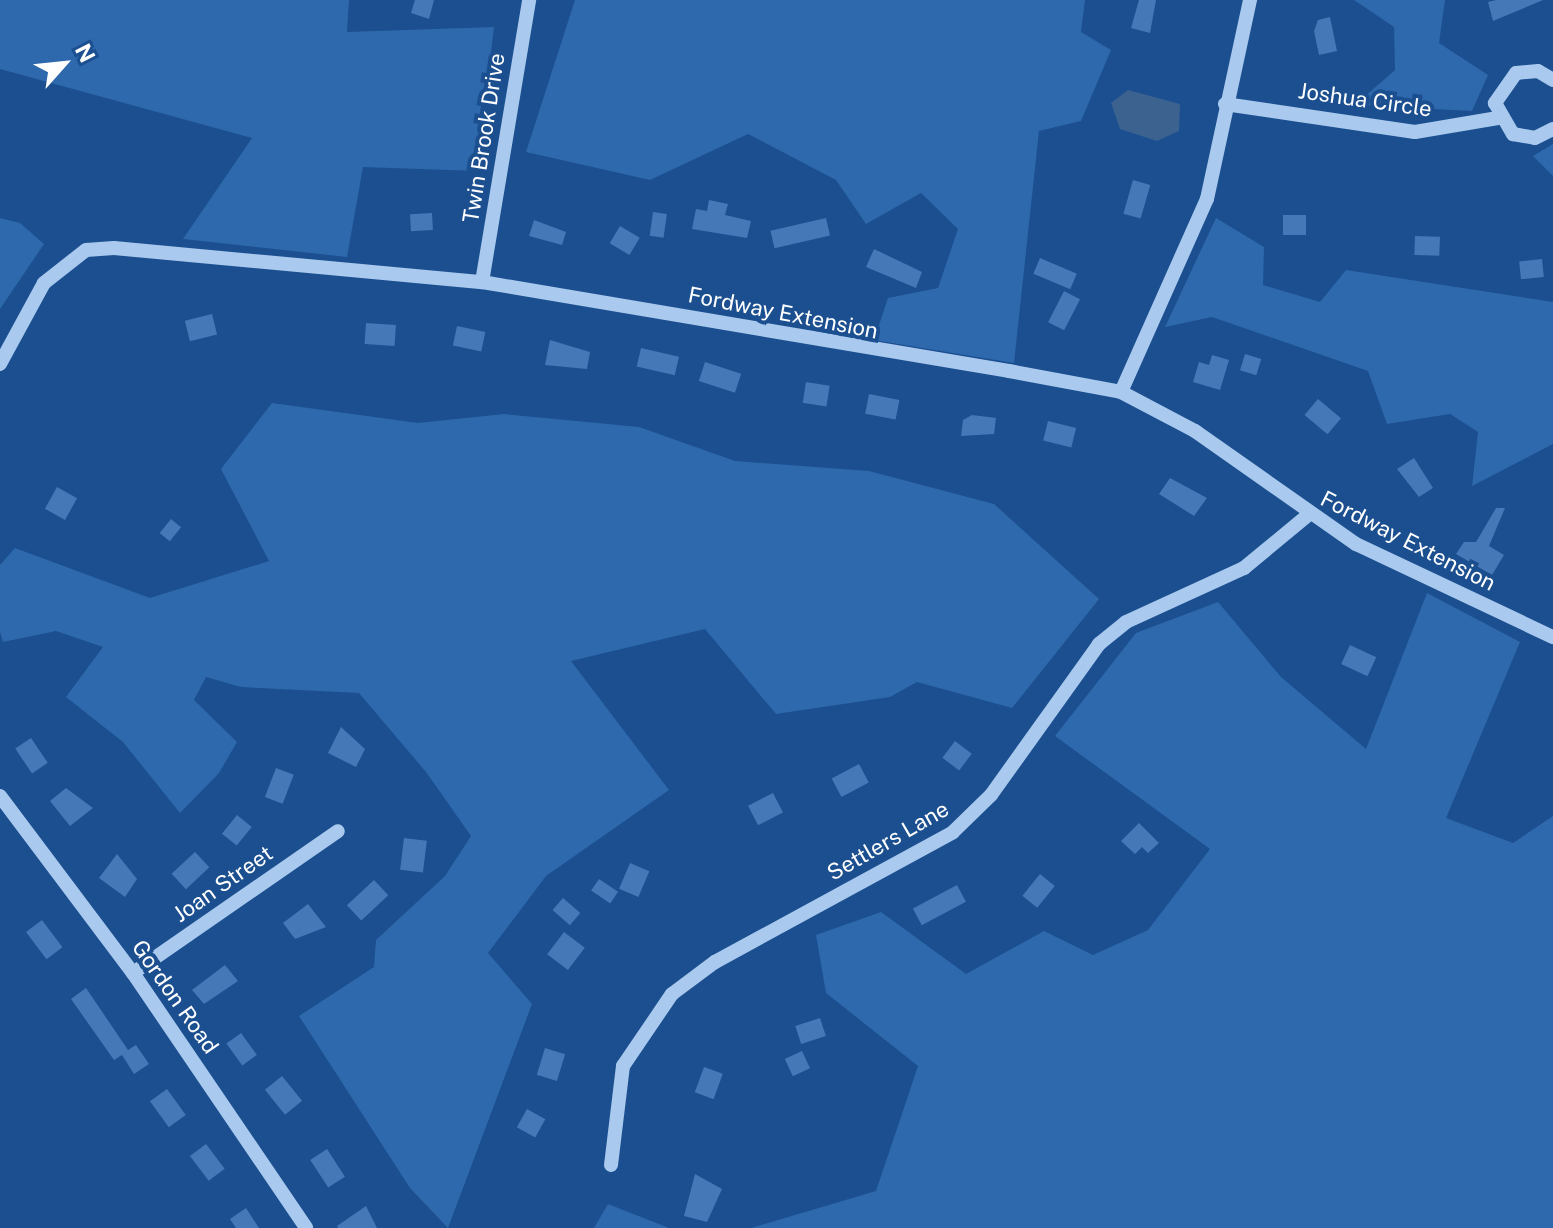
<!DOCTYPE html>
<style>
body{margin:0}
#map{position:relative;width:1553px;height:1228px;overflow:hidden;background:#1b4f8f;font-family:"Public Sans",sans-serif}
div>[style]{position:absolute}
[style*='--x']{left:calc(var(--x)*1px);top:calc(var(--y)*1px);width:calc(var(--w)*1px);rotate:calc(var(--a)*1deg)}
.green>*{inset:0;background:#2e69ad}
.water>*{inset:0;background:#3c6290}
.building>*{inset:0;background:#4478b7;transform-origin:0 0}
.minor>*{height:14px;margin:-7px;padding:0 7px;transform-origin:7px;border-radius:7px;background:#a9c9ee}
span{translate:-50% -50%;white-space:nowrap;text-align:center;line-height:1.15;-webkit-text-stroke:8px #1b4f8f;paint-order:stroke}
.street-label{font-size:22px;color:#fff}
.north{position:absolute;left:24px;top:24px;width:80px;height:80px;-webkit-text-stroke:6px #1b4f8f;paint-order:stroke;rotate:63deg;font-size:22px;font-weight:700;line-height:32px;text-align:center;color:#fff}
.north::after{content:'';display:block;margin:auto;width:28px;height:36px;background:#fff;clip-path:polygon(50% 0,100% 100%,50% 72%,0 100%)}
</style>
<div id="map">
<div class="green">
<i style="clip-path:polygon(0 0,349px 0,347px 32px,494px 27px,477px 171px,363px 167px,347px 257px,183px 239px,252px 138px,0 69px)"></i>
<i style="clip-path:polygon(575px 0,1085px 0,1081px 32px,1111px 50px,1081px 121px,1039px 131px,1014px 363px,874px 340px,888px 298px,938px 288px,958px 229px,921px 193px,866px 224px,836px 180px,748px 134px,650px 180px,526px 152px)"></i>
<i style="clip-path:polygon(1354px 0,1445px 0,1439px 43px,1488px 75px,1472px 111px,1355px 105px,1395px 70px,1394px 27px)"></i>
<i style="clip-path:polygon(1553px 144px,1553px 176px,1533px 156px)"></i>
<i style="clip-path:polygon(0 218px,20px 223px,44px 244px,0 309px)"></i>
<i style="clip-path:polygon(1216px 218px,1264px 247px,1263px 285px,1320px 302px,1346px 270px,1553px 302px,1553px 444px,1472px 486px,1478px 432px,1450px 414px,1387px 424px,1368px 371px,1212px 317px,1165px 327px)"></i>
<i style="clip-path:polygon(272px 403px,418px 423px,504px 414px,639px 427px,735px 461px,869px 471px,994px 504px,1099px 599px,1012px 708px,917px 682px,890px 697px,776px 714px,705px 629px,571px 661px,669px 790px,546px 876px,488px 953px,532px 1004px,448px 1228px,410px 1188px,299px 1016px,374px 967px,376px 940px,445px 876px,471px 836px,426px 772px,359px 693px,241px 687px,206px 677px,194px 700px,237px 742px,219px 773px,180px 813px,123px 742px,66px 697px,103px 647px,56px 631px,3px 642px,0 632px,0 565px,15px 548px,150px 598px,269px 561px,221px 469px)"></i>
<i style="clip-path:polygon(1427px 593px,1520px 642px,1446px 818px,1513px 843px,1553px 816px,1553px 1228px,751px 1228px,876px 1191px,918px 1066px,826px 993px,816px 935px,881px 912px,966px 974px,1044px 931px,1093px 955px,1148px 930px,1210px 849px,1055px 736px,1136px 633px,1218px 602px,1281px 677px,1366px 749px)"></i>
<i style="clip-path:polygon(608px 1204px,669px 1228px,594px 1228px)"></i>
</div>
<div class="water">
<i style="clip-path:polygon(1128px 90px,1180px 104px,1179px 131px,1157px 141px,1120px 129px,1111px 103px)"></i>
</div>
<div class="building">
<i style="clip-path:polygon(415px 0,434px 0,429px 19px,411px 13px)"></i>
<i style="clip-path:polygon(1139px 0,1156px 0,1150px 33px,1131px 28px)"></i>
<i style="clip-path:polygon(1543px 0,1493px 21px,1488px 2px,1496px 0)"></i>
<i style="clip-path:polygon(1330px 17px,1337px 51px,1319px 55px,1314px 31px,1318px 20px)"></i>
<i style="left:1133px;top:180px;width:18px;height:35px;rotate:16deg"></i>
<i style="clip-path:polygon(709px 200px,728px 204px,725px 215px,751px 221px,747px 238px,692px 229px,696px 209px,707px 211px)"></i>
<i style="left:653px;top:212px;width:14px;height:24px;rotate:8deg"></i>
<i style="left:432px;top:213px;width:17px;height:22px;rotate:87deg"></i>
<i style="left:1283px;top:215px;width:23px;height:20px"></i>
<i style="left:826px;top:218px;width:18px;height:57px;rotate:77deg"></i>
<i style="clip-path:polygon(534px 220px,566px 232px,562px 245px,529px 236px)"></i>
<i style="left:620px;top:226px;width:23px;height:20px;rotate:31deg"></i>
<i style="left:1415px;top:236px;width:25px;height:19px;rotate:2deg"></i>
<i style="clip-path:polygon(874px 249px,922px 272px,916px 288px,866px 267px)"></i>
<i style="left:1040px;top:258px;width:40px;height:17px;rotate:23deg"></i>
<i style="left:1542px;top:259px;width:18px;height:23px;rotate:84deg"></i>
<i style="left:1064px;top:291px;width:18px;height:35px;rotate:27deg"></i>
<i style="left:212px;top:314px;width:21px;height:28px;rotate:76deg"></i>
<i style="left:366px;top:323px;width:30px;height:21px;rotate:4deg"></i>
<i style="left:457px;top:326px;width:29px;height:20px;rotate:12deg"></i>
<i style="clip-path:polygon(550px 340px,590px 352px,587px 369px,545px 365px)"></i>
<i style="left:641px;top:348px;width:39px;height:19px;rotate:13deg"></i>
<i style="left:1245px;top:354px;width:17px;height:17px;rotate:17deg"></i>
<i style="clip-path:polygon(1212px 355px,1229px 360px,1220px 390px,1193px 382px,1199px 362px,1209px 365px)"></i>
<i style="left:705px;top:362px;width:38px;height:20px;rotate:18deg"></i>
<i style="left:806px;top:382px;width:24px;height:21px;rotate:9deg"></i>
<i style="left:869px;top:394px;width:31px;height:20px;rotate:11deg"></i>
<i style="left:1318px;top:399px;width:30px;height:21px;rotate:40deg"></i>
<i style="clip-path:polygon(972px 415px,996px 418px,994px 434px,961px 436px,963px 420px)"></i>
<i style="left:1048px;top:421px;width:29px;height:20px;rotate:14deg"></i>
<i style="clip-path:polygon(1414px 458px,1433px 488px,1419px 497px,1397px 469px)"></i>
<i style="clip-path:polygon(1170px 478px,1207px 498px,1194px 516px,1159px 494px)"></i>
<i style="left:57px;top:487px;width:23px;height:25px;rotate:29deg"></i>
<i style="clip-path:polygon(1496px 508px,1505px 508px,1489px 546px,1504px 555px,1492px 575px,1456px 554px,1464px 542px,1476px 542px)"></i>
<i style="left:171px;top:519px;width:13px;height:18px;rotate:39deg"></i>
<i style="left:1350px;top:645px;width:29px;height:21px;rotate:25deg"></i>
<i style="clip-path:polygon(341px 727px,365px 749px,356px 767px,328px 753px)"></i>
<i style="left:31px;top:738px;width:30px;height:19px;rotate:56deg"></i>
<i style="left:955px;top:741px;width:21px;height:21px;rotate:37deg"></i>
<i style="left:859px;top:764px;width:21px;height:31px;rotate:62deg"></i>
<i style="left:276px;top:768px;width:19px;height:31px;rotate:21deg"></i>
<i style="clip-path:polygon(66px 788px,93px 808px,70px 826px,50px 801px)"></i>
<i style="left:773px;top:793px;width:22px;height:28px;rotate:63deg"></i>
<i style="left:237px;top:815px;width:19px;height:24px;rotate:39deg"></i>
<i style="clip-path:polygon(1139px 823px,1159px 843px,1148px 853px,1142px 847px,1135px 854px,1121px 841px)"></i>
<i style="left:404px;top:838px;width:23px;height:32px;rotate:7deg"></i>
<i style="left:195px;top:852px;width:21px;height:32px;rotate:47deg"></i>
<i style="clip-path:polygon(117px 854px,137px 879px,125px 897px,99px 878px)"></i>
<i style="left:630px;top:863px;width:21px;height:28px;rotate:23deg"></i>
<i style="left:1040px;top:874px;width:19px;height:28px;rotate:39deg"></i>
<i style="left:599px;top:879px;width:23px;height:14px;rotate:34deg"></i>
<i style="left:374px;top:880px;width:21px;height:37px;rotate:47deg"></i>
<i style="left:957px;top:885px;width:19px;height:50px;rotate:62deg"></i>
<i style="left:563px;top:898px;width:23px;height:16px;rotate:41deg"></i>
<i style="clip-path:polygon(308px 904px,326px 927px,295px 939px,283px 923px)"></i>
<i style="left:42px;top:920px;width:34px;height:20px;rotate:53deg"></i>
<i style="left:564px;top:932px;width:26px;height:28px;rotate:37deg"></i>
<i style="clip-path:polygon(225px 965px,238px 981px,204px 1004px,192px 990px)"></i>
<i style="clip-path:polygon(86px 988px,128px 1050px,136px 1045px,149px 1064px,134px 1074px,122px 1055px,114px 1060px,71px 999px)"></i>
<i style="left:820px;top:1018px;width:19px;height:26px;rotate:72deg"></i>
<i style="left:241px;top:1033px;width:27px;height:18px;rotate:54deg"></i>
<i style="left:545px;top:1048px;width:21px;height:28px;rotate:17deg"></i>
<i style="left:802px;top:1051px;width:19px;height:19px;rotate:65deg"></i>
<i style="left:704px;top:1067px;width:20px;height:27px;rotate:20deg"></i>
<i style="left:282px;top:1076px;width:32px;height:22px;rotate:51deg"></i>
<i style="left:167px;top:1089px;width:32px;height:21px;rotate:54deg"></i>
<i style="left:527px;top:1109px;width:21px;height:21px;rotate:29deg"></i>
<i style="left:206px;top:1144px;width:31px;height:20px;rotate:53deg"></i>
<i style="left:327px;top:1149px;width:33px;height:20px;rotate:57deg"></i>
<i style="clip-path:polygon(695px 1174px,722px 1189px,707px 1222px,684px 1216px)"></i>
<i style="clip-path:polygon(366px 1206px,377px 1228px,338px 1228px,337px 1226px)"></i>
<i style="clip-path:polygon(246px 1208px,259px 1228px,236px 1228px,230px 1219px)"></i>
</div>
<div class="minor">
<i style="--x:1553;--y:80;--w:17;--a:-149"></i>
<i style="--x:1538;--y:71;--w:22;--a:175"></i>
<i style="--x:1516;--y:73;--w:37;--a:125"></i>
<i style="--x:1495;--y:103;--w:36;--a:60"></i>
<i style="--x:1513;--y:134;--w:22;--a:10"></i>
<i style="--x:1535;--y:138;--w:20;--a:-27"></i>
<i style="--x:1225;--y:104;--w:192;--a:8.4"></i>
<i style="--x:1415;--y:132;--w:84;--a:-9.6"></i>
<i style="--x:482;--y:282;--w:286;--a:-80.5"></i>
<i style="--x:0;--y:364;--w:92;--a:-61.5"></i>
<i style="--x:44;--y:283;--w:53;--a:-38.2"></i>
<i style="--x:86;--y:250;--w:28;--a:-4"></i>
<i style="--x:114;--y:248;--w:370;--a:5.3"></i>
<i style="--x:482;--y:282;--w:534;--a:9.59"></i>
<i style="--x:1009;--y:371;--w:114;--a:10.6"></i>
<i style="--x:1121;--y:392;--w:84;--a:27.8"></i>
<i style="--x:1195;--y:431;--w:197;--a:35.1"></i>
<i style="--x:1356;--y:544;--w:218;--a:25.3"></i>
<i style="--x:1121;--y:392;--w:211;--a:-66"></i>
<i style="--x:1207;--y:199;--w:204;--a:-77.8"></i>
<i style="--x:0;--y:796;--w:221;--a:53.1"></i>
<i style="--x:133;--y:973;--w:308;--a:55.8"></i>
<i style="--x:133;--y:973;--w:249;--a:-34.7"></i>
<i style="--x:611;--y:1165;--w:100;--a:-83.1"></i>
<i style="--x:623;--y:1066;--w:87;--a:-55.8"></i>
<i style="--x:672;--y:994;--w:54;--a:-36.7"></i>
<i style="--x:715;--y:962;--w:271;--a:-28.6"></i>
<i style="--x:953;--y:832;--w:53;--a:-44.2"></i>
<i style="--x:991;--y:795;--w:186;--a:-54.4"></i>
<i style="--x:1099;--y:644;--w:35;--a:-39"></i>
<i style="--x:1126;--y:622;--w:130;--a:-24.6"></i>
<i style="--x:1244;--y:568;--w:83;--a:-39.6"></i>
</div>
<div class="street-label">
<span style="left:1365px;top:100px;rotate:8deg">Joshua Circle</span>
<span style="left:484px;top:138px;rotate:-81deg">Twin Brook Drive</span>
<span style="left:783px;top:313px;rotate:11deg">Fordway Extension</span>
<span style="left:1408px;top:541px;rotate:27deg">Fordway Extension</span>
<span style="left:888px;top:841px;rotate:-30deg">Settlers Lane</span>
<span style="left:223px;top:884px;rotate:-35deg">Joan Street</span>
<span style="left:175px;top:997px;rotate:55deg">Gordon Road</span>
</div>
<div class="north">N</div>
</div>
